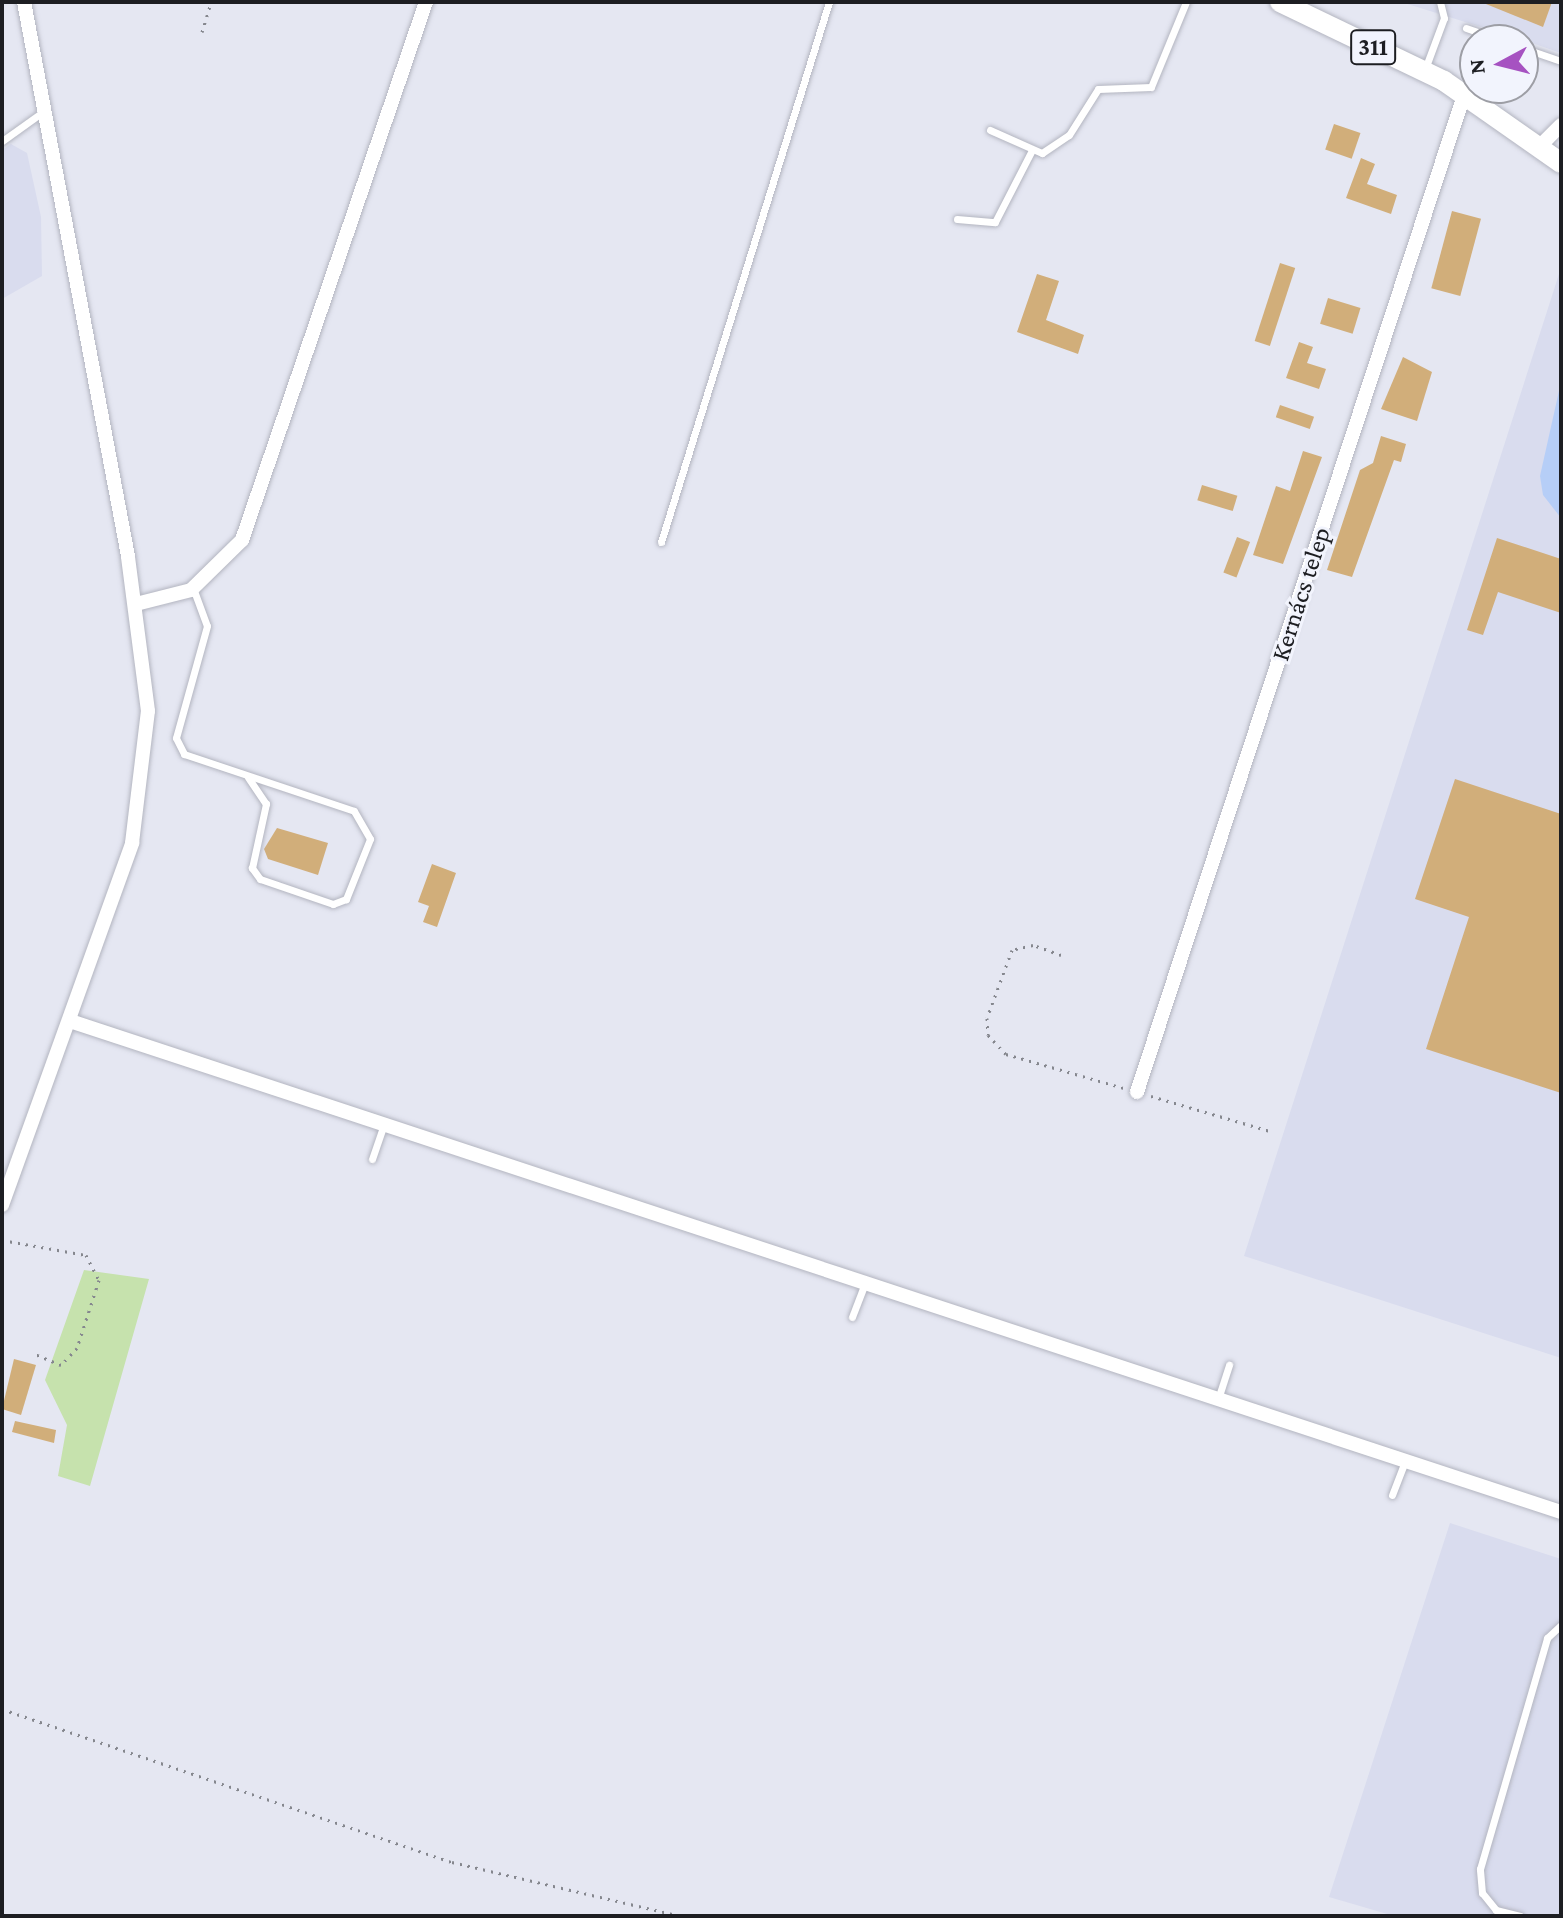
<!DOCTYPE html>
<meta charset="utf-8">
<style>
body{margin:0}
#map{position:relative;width:1563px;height:1918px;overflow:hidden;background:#e5e7f2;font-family:"Crimson Pro",serif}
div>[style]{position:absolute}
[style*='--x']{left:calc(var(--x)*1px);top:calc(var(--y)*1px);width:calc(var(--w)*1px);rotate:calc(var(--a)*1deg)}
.built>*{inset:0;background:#d9dcee}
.green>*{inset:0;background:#c6e2ad}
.water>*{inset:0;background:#b6cef7}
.building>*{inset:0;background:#d1ae7a;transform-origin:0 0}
.path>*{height:3px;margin-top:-1.5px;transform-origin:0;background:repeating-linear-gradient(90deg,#85878e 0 2px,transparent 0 8px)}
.roads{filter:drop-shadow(0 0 2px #b3b5c0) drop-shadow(0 0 2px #b3b5c0)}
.service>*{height:7px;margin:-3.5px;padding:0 3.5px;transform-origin:3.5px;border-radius:3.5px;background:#fff}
.minor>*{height:14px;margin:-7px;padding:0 7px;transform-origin:7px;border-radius:7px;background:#fff}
.primary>*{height:20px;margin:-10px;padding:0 10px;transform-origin:10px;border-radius:10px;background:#fff}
span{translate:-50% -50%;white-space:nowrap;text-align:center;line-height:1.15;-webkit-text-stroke:6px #f2f4fd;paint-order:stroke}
.shield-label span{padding:2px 6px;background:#f2f4fd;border:2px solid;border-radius:6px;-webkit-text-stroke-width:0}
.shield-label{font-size:24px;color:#1d1e22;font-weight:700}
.street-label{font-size:26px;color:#1d1e22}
.frame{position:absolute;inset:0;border:4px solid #1d1e22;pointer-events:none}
.north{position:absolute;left:1459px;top:24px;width:80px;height:80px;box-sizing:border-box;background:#f2f4fd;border:2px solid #9d9ea5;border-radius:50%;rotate:263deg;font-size:22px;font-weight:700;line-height:32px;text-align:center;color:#1d1e22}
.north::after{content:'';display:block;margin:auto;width:28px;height:36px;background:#a652c1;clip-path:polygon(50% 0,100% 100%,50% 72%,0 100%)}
</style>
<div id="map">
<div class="built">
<i style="clip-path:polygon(1401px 2px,1561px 2px,1561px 53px,1523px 40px)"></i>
<i style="clip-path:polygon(11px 144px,27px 153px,41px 217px,42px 276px,2px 299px,2px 150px)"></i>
<i style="clip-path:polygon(1559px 274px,1561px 274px,1561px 1358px,1244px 1256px)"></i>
<i style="clip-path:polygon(1450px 1523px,1561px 1559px,1561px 1916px,1394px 1916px,1329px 1897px)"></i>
</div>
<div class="green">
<i style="clip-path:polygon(84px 1270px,149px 1279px,90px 1486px,58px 1476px,67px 1425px,45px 1380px)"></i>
</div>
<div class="water">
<i style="clip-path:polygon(1561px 382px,1561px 518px,1543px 495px,1540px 476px)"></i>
</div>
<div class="building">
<i style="clip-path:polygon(1481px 2px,1552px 2px,1543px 27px)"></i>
<i style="left:1334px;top:124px;width:28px;height:27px;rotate:19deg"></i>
<i style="clip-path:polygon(1361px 158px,1375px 164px,1367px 184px,1397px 195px,1391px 214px,1346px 198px)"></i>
<i style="left:1452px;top:211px;width:30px;height:80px;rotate:15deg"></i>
<i style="left:1280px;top:263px;width:16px;height:82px;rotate:18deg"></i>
<i style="clip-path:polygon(1037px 274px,1059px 281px,1046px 320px,1084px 335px,1078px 354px,1017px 332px)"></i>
<i style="left:1328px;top:298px;width:34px;height:27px;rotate:17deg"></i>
<i style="clip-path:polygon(1299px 342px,1313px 347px,1307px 363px,1326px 369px,1319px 389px,1286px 378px)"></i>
<i style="clip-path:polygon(1403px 357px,1432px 372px,1417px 421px,1381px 409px)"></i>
<i style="left:1280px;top:405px;width:36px;height:13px;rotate:19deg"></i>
<i style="clip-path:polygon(1381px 436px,1406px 444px,1401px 462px,1394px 460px,1352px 577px,1327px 570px,1360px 470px,1373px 463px)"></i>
<i style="clip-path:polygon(1303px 451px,1322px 457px,1283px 564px,1253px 555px,1276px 486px,1290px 491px)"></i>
<i style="left:1202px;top:485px;width:37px;height:16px;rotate:17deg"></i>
<i style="left:1237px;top:537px;width:14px;height:38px;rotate:21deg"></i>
<i style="clip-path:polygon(1497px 538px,1561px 559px,1561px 613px,1498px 592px,1483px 635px,1467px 630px)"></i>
<i style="clip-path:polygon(1455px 779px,1561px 814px,1561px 1093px,1426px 1049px,1469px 917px,1415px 899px)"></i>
<i style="clip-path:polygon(277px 828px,328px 843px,318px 875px,268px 859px,264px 849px)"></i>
<i style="clip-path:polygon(432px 864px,456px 873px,437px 927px,423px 922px,429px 906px,418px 902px)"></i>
<i style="clip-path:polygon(14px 1359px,36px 1365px,21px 1415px,2px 1409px)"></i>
<i style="clip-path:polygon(15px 1421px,56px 1430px,54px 1443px,12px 1432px)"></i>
</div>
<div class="path">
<i style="--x:202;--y:32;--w:31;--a:-73"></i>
<i style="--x:1061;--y:955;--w:30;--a:-160"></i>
<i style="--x:1033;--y:945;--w:22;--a:167"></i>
<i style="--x:1012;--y:950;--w:72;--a:110.2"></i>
<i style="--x:987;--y:1018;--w:17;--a:87"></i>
<i style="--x:988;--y:1035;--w:26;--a:47"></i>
<i style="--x:1006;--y:1054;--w:123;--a:16.1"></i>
<i style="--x:1151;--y:1096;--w:127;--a:16.4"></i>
<i style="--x:2;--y:1240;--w:85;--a:10.1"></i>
<i style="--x:86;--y:1255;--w:28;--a:63"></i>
<i style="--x:99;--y:1280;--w:71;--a:107.9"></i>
<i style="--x:77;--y:1348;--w:23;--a:133"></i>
<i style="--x:61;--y:1365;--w:28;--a:-157"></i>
<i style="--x:2;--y:1709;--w:475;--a:18.8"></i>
<i style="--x:452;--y:1862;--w:235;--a:13.3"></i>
</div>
<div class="roads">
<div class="service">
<i style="--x:1466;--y:28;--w:37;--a:19"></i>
<i style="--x:1523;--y:48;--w:40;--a:18.9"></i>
<i style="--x:1425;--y:69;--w:54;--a:-69.6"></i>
<i style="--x:1444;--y:18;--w:16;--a:-104"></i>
<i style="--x:990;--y:130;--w:57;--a:23.9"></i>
<i style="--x:1042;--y:153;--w:32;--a:-34"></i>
<i style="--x:1069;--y:135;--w:54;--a:-57.8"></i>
<i style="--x:1098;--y:89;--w:53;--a:-2.2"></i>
<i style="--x:1151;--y:87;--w:92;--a:-67.6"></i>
<i style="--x:2;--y:141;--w:52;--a:-35.5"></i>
<i style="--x:957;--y:219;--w:38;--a:5"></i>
<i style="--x:995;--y:222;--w:79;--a:-62.8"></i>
<i style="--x:661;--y:542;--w:566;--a:-72.72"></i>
<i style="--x:193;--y:588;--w:40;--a:69.8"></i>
<i style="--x:207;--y:626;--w:116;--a:105.5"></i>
<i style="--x:176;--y:738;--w:18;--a:63"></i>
<i style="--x:184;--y:754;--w:179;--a:18.5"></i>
<i style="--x:354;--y:811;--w:32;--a:60"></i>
<i style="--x:370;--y:839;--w:65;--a:111.8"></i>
<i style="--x:346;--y:899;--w:14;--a:159"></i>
<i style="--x:333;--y:904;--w:77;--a:-161.1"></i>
<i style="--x:260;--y:879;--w:14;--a:-126"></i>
<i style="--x:252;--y:868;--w:66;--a:-77.7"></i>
<i style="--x:266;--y:804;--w:32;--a:-124"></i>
<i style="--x:372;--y:1159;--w:37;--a:-71"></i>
<i style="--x:852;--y:1317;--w:36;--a:-69"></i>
<i style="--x:1218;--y:1399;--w:36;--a:-72"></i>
<i style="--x:1392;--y:1495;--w:36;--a:-69"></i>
<i style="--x:1520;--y:1916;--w:25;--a:-166"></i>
<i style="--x:1496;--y:1910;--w:22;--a:-129"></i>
<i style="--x:1482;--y:1893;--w:24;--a:-95"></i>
<i style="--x:1480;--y:1869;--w:241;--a:-73.8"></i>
<i style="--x:1547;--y:1638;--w:19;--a:-43"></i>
</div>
<div class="minor">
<i style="--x:1539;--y:147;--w:31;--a:-45"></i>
<i style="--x:136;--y:604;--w:57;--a:-14.3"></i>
<i style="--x:191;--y:590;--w:71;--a:-44.4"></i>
<i style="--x:242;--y:540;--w:569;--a:-71.12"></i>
<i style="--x:70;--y:1021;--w:1570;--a:18.23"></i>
<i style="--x:1137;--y:1092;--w:1049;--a:-71.84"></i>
<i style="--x:2;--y:1205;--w:385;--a:-70.2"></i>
<i style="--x:132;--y:843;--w:133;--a:-83.1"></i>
<i style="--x:148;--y:711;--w:156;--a:-97.4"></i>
<i style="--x:128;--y:556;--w:564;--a:-100.63"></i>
</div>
<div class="primary">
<i style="--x:1280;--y:2;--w:182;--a:25.7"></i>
<i style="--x:1444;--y:81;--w:143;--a:35"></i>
</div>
</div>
<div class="shield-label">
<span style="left:1373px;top:47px">311</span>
</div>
<div class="street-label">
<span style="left:1301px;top:594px;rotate:-72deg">Kernács telep</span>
</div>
<div class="frame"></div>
<div class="north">N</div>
</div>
